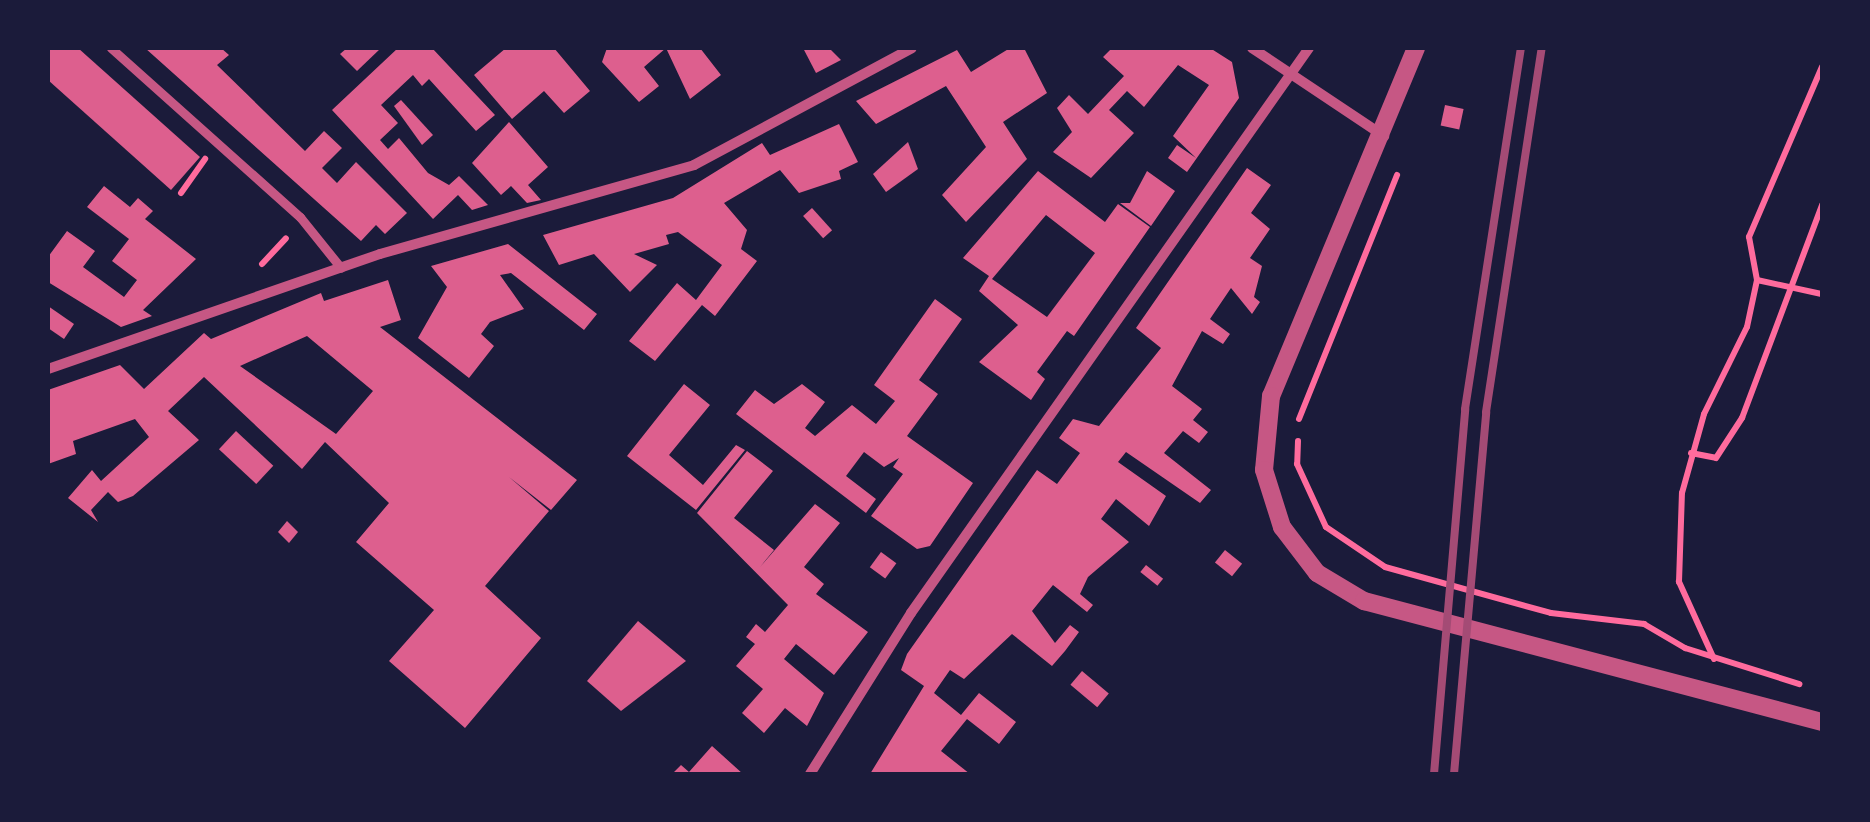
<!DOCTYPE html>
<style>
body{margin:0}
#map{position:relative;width:1870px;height:822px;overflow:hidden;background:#1b1b3a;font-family:Mulish,sans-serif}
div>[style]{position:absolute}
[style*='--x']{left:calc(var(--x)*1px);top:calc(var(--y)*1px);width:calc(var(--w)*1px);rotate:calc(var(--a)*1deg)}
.building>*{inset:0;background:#dd5f8e;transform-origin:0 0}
.path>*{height:6px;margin:-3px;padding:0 3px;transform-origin:3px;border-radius:3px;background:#ff6b9d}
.pedestrian>*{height:9px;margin:-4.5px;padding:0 4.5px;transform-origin:4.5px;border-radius:4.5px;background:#c65784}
.minor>*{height:10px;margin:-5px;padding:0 5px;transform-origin:5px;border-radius:5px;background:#c65784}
.tertiary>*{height:18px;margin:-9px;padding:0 9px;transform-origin:9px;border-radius:9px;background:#c65784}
.rail>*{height:8px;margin:-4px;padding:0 4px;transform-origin:4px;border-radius:4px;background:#a44b75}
span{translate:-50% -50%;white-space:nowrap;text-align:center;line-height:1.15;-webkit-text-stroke:10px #1b1b3a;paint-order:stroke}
.frame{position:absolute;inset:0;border:50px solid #1b1b3a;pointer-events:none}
</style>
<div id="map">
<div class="building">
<i style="clip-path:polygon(48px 48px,78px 48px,200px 157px,171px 190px,48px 80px)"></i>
<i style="clip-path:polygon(145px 48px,221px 48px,229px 55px,217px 65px,305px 151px,324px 131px,342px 148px,322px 168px,337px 183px,356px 162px,407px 213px,385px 234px,376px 225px,361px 241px)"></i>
<i style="clip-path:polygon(347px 48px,381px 48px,357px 71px,340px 54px)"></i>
<i style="clip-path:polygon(398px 48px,432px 48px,495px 115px,476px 131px,429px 79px,422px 86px,413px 75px,381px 105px,398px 123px,380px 140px,388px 149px,399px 138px,428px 173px,449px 185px,459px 176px,488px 205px,472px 210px,458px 195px,433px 219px,332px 110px)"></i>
<i style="clip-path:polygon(506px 48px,554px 48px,590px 91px,564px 113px,544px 91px,512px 119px,474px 75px)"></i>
<i style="clip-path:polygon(607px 48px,700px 48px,721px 75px,690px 99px,666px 48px,644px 67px,659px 86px,639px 102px,602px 62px)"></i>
<i style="clip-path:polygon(803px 48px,829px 48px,841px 60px,816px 73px)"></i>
<i style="clip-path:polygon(1010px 48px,1024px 48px,1047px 93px,1003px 122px,1027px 159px,966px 222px,942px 195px,986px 147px,946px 86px,876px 124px,856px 101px,957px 50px,971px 72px)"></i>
<i style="clip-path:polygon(1112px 48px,1210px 48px,1232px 62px,1239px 98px,1187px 172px,1168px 158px,1177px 145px,1196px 158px,1173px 136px,1209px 85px,1178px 65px,1144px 107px,1127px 91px,1109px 110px,1134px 133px,1091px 178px,1053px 152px,1072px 132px,1057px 108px,1069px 95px,1088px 114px,1124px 76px,1103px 57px)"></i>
<i style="clip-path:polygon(401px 100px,433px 135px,422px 145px,394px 106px)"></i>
<i style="left:1445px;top:105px;width:19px;height:21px;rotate:12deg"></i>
<i style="clip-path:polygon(509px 122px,548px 167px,528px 185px,541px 200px,527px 203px,511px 186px,501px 195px,472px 163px)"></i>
<i style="clip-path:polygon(839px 124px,858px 162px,839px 171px,841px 179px,799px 193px,780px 170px,724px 203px,747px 230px,741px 249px,757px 261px,715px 316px,702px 305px,655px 361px,629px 341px,677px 283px,696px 300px,722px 265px,678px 232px,666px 235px,669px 244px,634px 254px,657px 265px,630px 292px,594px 254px,559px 265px,543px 235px,673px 198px,762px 143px,770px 155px)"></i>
<i style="clip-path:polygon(908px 142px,918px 169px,886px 192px,873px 174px)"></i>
<i style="clip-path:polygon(1247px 168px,1271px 185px,1251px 213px,1270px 229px,1250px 258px,1262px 266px,1254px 297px,1260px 302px,1252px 314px,1231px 288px,1210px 319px,1230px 334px,1223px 344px,1202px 331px,1172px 386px,1202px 409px,1193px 420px,1208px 432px,1199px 443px,1183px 431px,1164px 453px,1211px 490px,1200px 503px,1126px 452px,1118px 462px,1166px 496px,1149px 526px,1116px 499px,1101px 519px,1129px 542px,1088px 577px,1080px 594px,1093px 605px,1087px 612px,1053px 585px,1032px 611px,1055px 643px,1070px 625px,1079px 632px,1065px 651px,1052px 666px,1012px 634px,964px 679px,950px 670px,934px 693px,961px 715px,979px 693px,1016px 722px,999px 744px,967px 719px,941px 751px,970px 774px,870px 774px,924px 686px,901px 670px,907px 654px,1037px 470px,1057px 484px,1080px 453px,1059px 438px,1073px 419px,1099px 426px,1161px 348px,1136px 328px)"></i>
<i style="clip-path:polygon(evenodd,1038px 171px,1105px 222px,1118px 204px,1150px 227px,1074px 336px,1067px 331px,1037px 372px,1045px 379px,1031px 400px,979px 362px,1018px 325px,979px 291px,989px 276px,963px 258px,1038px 171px,1046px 215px,1095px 253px,1047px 317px,992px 279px,1046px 215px)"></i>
<i style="clip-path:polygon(1147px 171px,1175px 191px,1151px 226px,1120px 203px,1130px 203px)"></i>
<i style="clip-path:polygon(104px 186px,130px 207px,138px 198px,153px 211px,145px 219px,196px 259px,143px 310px,152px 316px,121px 327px,48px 282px,48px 257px,67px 231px,95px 251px,83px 267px,124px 297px,137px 280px,112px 261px,129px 239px,87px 207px)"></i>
<i style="left:812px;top:208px;width:30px;height:12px;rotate:48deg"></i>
<i style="clip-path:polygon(508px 244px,597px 314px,584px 330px,511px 273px,500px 275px,524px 309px,490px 322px,481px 334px,494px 346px,469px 378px,418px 338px,447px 287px,431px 266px)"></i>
<i style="clip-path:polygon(evenodd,388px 280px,401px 320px,380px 327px,577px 480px,551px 510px,509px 477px,549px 511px,485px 586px,541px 638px,465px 728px,389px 661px,434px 610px,356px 542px,389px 503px,325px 442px,302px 469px,204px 377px,168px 411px,199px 440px,133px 496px,118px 502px,108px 492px,91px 510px,98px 522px,68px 498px,92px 470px,101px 481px,149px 437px,135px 419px,73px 441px,76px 454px,48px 464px,48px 390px,120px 365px,144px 389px,204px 333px,211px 339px,321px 293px,324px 301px,388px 280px,307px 336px,373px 391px,336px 434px,240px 366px,307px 336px)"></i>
<i style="clip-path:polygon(935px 299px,962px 319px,919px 380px,938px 394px,907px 436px,973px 483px,930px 546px,917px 549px,871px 516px,903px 474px,893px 467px,899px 458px,884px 467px,864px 452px,846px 476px,876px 499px,866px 513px,736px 414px,755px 390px,774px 404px,802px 384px,825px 402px,805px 428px,815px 436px,852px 405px,876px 424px,895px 401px,874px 385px)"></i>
<i style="clip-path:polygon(48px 306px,74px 324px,64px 339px,48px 328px)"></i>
<i style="clip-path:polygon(684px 384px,710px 405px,669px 455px,703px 485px,736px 445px,745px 450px,696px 510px,627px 456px)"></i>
<i style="left:236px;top:431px;width:51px;height:25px;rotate:43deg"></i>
<i style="clip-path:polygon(747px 451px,773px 471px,734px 518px,774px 550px,760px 567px,815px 504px,840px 523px,804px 567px,824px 584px,816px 594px,868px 632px,834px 675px,796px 644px,784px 659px,824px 693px,807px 726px,785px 708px,764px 733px,742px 713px,763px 689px,736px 666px,755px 644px,746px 637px,756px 624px,765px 632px,788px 605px,697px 513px)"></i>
<i style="clip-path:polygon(287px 521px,298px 532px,289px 543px,278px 532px)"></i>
<i style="left:1225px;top:550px;width:22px;height:16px;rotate:39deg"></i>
<i style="left:881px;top:552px;width:19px;height:19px;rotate:36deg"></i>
<i style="left:1146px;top:565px;width:22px;height:9px;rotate:39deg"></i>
<i style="clip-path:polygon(638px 621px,686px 661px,621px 711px,587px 681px)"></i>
<i style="left:1082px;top:671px;width:35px;height:18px;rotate:40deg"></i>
<i style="clip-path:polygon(712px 746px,743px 774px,672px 774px,681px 765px,689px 772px)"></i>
</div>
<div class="path">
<i style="--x:181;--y:193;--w:42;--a:-54.8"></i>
<i style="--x:262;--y:264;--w:35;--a:-47"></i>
<i style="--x:1757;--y:280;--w:66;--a:12.2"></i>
<i style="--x:1299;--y:419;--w:263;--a:-68.1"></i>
<i style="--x:1298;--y:441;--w:23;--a:92"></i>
<i style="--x:1297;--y:464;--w:69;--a:65.3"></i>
<i style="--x:1326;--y:527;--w:71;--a:34.1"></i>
<i style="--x:1385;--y:567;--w:172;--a:15.5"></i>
<i style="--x:1551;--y:613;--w:94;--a:6.7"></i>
<i style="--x:1644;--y:624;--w:48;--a:30.3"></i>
<i style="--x:1685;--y:648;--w:120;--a:17.5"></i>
<i style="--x:1691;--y:453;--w:25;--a:11"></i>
<i style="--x:1716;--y:458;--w:48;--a:-57"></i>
<i style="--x:1742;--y:418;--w:228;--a:-69.4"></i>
<i style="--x:1714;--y:659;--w:85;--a:-114.4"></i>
<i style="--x:1679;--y:582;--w:89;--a:-88.1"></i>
<i style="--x:1682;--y:493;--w:82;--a:-74.4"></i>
<i style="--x:1704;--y:414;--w:97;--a:-63.7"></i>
<i style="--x:1747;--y:327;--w:48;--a:-78"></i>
<i style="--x:1757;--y:280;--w:44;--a:-100.5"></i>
<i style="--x:1749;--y:237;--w:185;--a:-66.8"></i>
</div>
<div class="pedestrian">
<i style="--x:111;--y:48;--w:254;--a:41.8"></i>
<i style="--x:300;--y:217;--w:65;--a:51.2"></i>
</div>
<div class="minor">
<i style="--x:1252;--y:48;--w:159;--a:33.7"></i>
<i style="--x:48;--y:369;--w:351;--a:-19.1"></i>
<i style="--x:380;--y:254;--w:326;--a:-15.8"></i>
<i style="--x:694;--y:165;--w:247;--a:-28.2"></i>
<i style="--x:810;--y:774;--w:190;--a:-57.9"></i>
<i style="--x:911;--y:613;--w:691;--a:-54.84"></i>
</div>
<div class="tertiary">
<i style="--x:1416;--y:48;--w:377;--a:112.6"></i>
<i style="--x:1271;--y:396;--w:74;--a:95.4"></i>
<i style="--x:1264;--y:470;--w:60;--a:72.5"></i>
<i style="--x:1282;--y:527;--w:58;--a:52.7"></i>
<i style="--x:1317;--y:573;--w:55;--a:30.8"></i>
<i style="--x:1364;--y:601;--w:474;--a:14.8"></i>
</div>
<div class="rail">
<i style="--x:1434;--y:774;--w:366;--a:-85.1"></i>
<i style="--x:1465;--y:409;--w:365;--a:-81.2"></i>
<i style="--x:1454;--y:774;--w:363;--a:-84.9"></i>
<i style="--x:1486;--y:412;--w:368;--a:-81.3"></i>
</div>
<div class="frame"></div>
</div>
